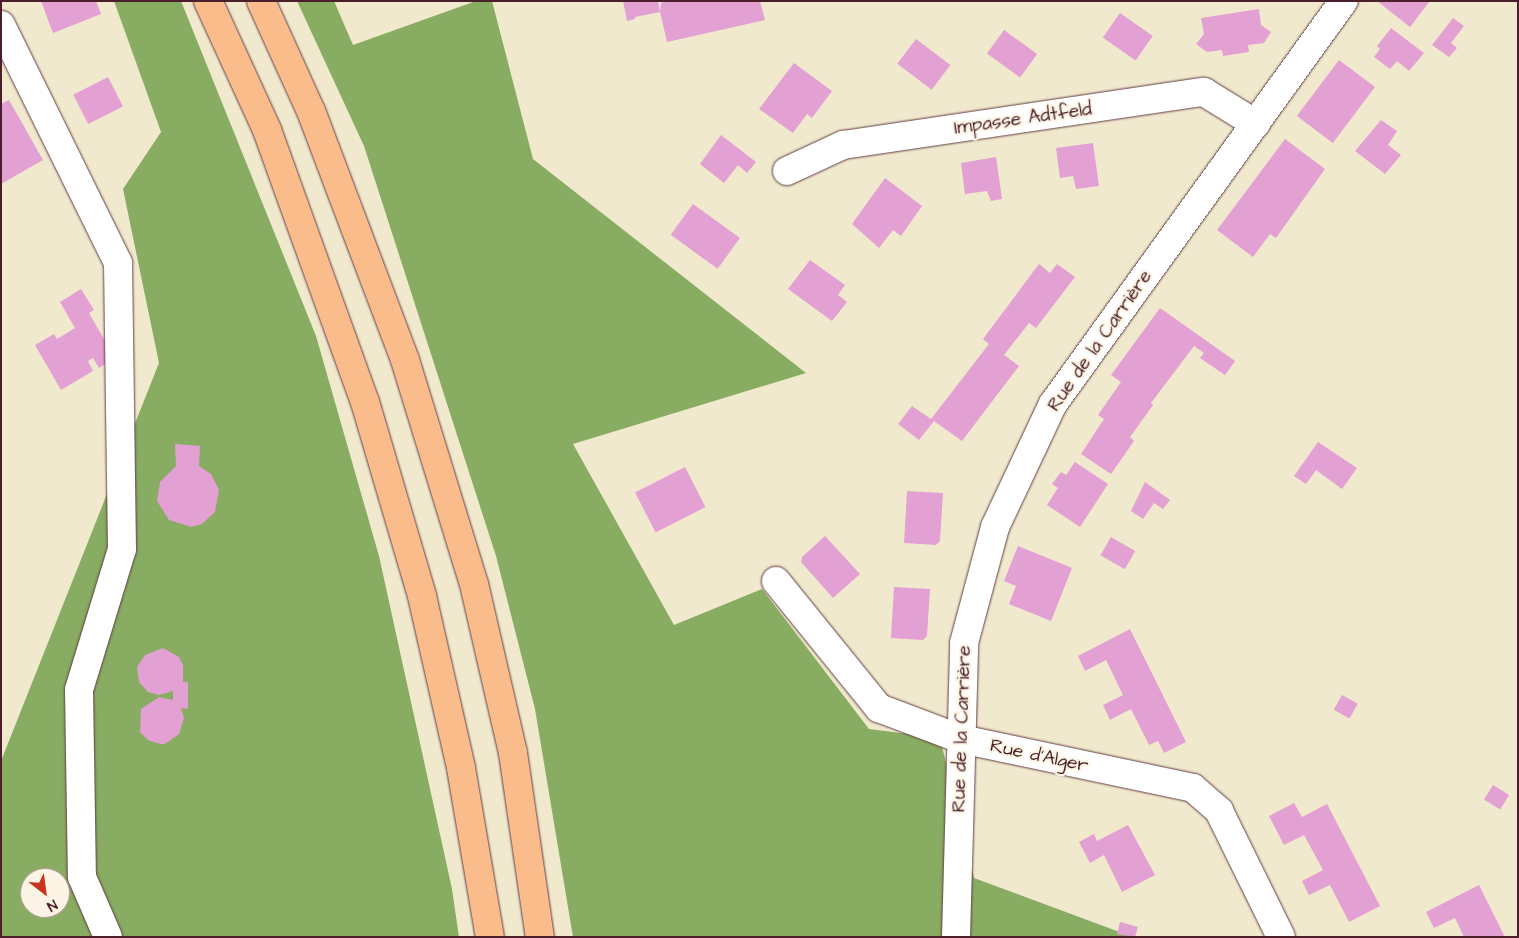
<!DOCTYPE html>
<meta charset="utf-8">
<style>
body{margin:0}
#map{position:relative;width:1519px;height:938px;overflow:hidden;background:#f1e9ce;font-family:"Architects Daughter",sans-serif}
div>[style]{position:absolute}
[style*='--x']{left:calc(var(--x)*1px);top:calc(var(--y)*1px);width:calc(var(--w)*1px);rotate:calc(var(--a)*1deg)}
.forest>*{inset:0;background:#87ac62}
.building>*{inset:0;background:#e2a0d3;transform-origin:0 0}
.roads{filter:drop-shadow(0 0 1px #633d43) drop-shadow(0 0 1px #633d43)}
.minor>*{height:28px;margin:-14px;padding:0 14px;transform-origin:14px;border-radius:14px;background:#fff}
.highway>*{height:28px;margin:-14px;padding:0 14px;transform-origin:14px;border-radius:14px;background:#f9bc8a}
span{translate:-50% -50%;white-space:nowrap;text-align:center;line-height:1.15;-webkit-text-stroke:4.5px #fcf5e5;paint-order:stroke}
.street-label{font-size:19px;color:#4a1f2b}
.frame{position:absolute;inset:0;border:2px solid #4a1f2b;pointer-events:none}
.north{position:absolute;left:20px;top:868px;width:50px;height:50px;box-sizing:border-box;background:#fcf5e5;border:1px solid #b59f9b;border-radius:50%;rotate:150deg;font-size:14px;font-weight:700;line-height:20px;text-align:center;color:#4a1f2b}
.north::after{content:'';display:block;margin:auto;width:18px;height:22px;background:#c8321e;clip-path:polygon(50% 0,100% 100%,50% 72%,0 100%)}
</style>
<div id="map">
<div class="forest">
<i style="clip-path:polygon(evenodd,114px 1px,181px 1px,316px 336px,379px 556px,452px 889px,459px 937px,1px 937px,1px 761px,159px 363px,123px 189px,161px 132px,114px 1px,30px 878px,60px 878px,60px 908px,30px 908px,30px 878px)"></i>
<i style="clip-path:polygon(297px 1px,334px 1px,353px 45px,476px 1px,492px 1px,533px 159px,806px 373px,573px 444px,674px 625px,762px 589px,869px 729px,940px 738px,974px 878px,1133px 937px,573px 937px,535px 709px,496px 556px,364px 146px)"></i>
</div>
<div class="building">
<i style="clip-path:polygon(41px 1px,96px 1px,101px 14px,53px 33px)"></i>
<i style="clip-path:polygon(623px 1px,658px 1px,660px 12px,635px 17px,635px 19px,627px 21px)"></i>
<i style="clip-path:polygon(667px 1px,760px 1px,765px 20px,667px 42px,660px 12px,661px 3px)"></i>
<i style="clip-path:polygon(1377px 1px,1430px 1px,1410px 27px)"></i>
<i style="clip-path:polygon(1259px 9px,1261px 25px,1271px 32px,1264px 43px,1248px 45px,1249px 52px,1223px 56px,1222px 50px,1207px 52px,1196px 44px,1204px 34px,1201px 18px)"></i>
<i style="left:1120px;top:13px;width:40px;height:30px;rotate:35deg"></i>
<i style="clip-path:polygon(1453px 18px,1464px 26px,1451px 43px,1457px 48px,1449px 57px,1432px 45px)"></i>
<i style="clip-path:polygon(1391px 28px,1424px 53px,1409px 71px,1397px 61px,1390px 69px,1374px 57px,1380px 49px,1377px 46px)"></i>
<i style="left:1004px;top:30px;width:41px;height:29px;rotate:36deg"></i>
<i style="left:916px;top:39px;width:43px;height:31px;rotate:37deg"></i>
<i style="left:1339px;top:60px;width:45px;height:70px;rotate:37deg"></i>
<i style="clip-path:polygon(794px 63px,832px 91px,812px 118px,807px 114px,793px 133px,759px 109px)"></i>
<i style="left:108px;top:77px;width:33px;height:39px;rotate:63deg"></i>
<i style="clip-path:polygon(9px 100px,43px 160px,1px 184px,1px 104px)"></i>
<i style="clip-path:polygon(1381px 120px,1397px 131px,1388px 145px,1401px 155px,1385px 174px,1355px 151px)"></i>
<i style="clip-path:polygon(721px 135px,756px 162px,747px 173px,738px 165px,724px 183px,700px 164px)"></i>
<i style="clip-path:polygon(1285px 139px,1325px 169px,1276px 238px,1270px 234px,1253px 257px,1217px 230px)"></i>
<i style="clip-path:polygon(1093px 143px,1099px 186px,1076px 189px,1073px 176px,1060px 178px,1056px 148px)"></i>
<i style="clip-path:polygon(996px 157px,1002px 199px,991px 201px,987px 191px,965px 194px,961px 163px)"></i>
<i style="clip-path:polygon(885px 178px,922px 206px,901px 236px,893px 230px,879px 248px,852px 224px)"></i>
<i style="left:693px;top:204px;width:58px;height:38px;rotate:36deg"></i>
<i style="clip-path:polygon(810px 260px,845px 285px,838px 295px,847px 302px,832px 321px,788px 289px)"></i>
<i style="clip-path:polygon(1039px 264px,1050px 273px,1057px 264px,1075px 277px,1036px 328px,1029px 323px,1004px 355px,1019px 366px,962px 441px,934px 421px,919px 440px,898px 424px,912px 406px,931px 419px,989px 344px,983px 339px)"></i>
<i style="clip-path:polygon(81px 289px,94px 310px,89px 313px,115px 358px,99px 368px,93px 358px,88px 361px,93px 371px,61px 390px,35px 345px,54px 334px,57px 339px,75px 328px,60px 302px)"></i>
<i style="clip-path:polygon(1160px 308px,1235px 361px,1225px 375px,1200px 358px,1204px 353px,1194px 346px,1151px 403px,1153px 405px,1130px 437px,1134px 441px,1111px 474px,1081px 454px,1104px 419px,1098px 415px,1121px 382px,1111px 375px)"></i>
<i style="clip-path:polygon(1318px 442px,1357px 468px,1342px 489px,1316px 470px,1306px 484px,1294px 476px)"></i>
<i style="clip-path:polygon(175px 444px,200px 446px,199px 466px,211px 474px,219px 490px,215px 512px,202px 524px,191px 527px,169px 520px,157px 501px,160px 482px,176px 466px)"></i>
<i style="clip-path:polygon(1075px 462px,1108px 484px,1080px 527px,1047px 505px,1058px 488px,1052px 484px,1061px 472px,1066px 475px)"></i>
<i style="left:685px;top:467px;width:45px;height:56px;rotate:63deg"></i>
<i style="clip-path:polygon(1145px 482px,1170px 500px,1163px 509px,1154px 503px,1143px 519px,1131px 511px)"></i>
<i style="clip-path:polygon(907px 491px,943px 493px,940px 541px,936px 545px,904px 543px)"></i>
<i style="clip-path:polygon(825px 536px,860px 574px,833px 598px,801px 562px,802px 557px)"></i>
<i style="left:1111px;top:537px;width:28px;height:21px;rotate:30deg"></i>
<i style="clip-path:polygon(1018px 546px,1072px 568px,1051px 621px,1009px 604px,1016px 586px,1004px 581px)"></i>
<i style="clip-path:polygon(894px 587px,930px 589px,927px 636px,923px 640px,891px 638px)"></i>
<i style="clip-path:polygon(1130px 629px,1186px 742px,1164px 753px,1158px 741px,1149px 745px,1131px 709px,1110px 720px,1103px 705px,1123px 695px,1106px 660px,1085px 671px,1078px 656px)"></i>
<i style="clip-path:polygon(163px 648px,179px 657px,183px 665px,183px 682px,188px 682px,188px 709px,181px 708px,184px 718px,179px 734px,165px 744px,160px 744px,148px 740px,140px 732px,141px 709px,159px 697px,173px 700px,173px 691px,159px 695px,148px 692px,139px 682px,137px 667px,145px 655px)"></i>
<i style="left:1342px;top:695px;width:18px;height:17px;rotate:29deg"></i>
<i style="left:1493px;top:785px;width:19px;height:17px;rotate:32deg"></i>
<i style="clip-path:polygon(1294px 803px,1302px 817px,1327px 804px,1380px 906px,1349px 922px,1330px 885px,1309px 895px,1302px 881px,1323px 870px,1304px 835px,1284px 845px,1269px 816px)"></i>
<i style="clip-path:polygon(1128px 825px,1155px 875px,1122px 892px,1104px 855px,1090px 863px,1079px 842px,1094px 834px,1097px 841px)"></i>
<i style="clip-path:polygon(1479px 885px,1505px 937px,1464px 937px,1455px 918px,1434px 928px,1426px 912px)"></i>
<i style="clip-path:polygon(1120px 922px,1138px 927px,1135px 937px,1117px 934px)"></i>
</div>
<div class="roads">
<div class="minor">
<i style="--x:1;--y:25;--w:265;--a:63.8"></i>
<i style="--x:118;--y:263;--w:286;--a:89.2"></i>
<i style="--x:122;--y:549;--w:147;--a:107"></i>
<i style="--x:79;--y:690;--w:187;--a:89.1"></i>
<i style="--x:82;--y:877;--w:65;--a:66.6"></i>
<i style="--x:787;--y:171;--w:62;--a:-24.9"></i>
<i style="--x:843;--y:145;--w:365;--a:-8.4"></i>
<i style="--x:1204;--y:92;--w:61;--a:31.6"></i>
<i style="--x:776;--y:581;--w:164;--a:51"></i>
<i style="--x:879;--y:708;--w:88;--a:20.7"></i>
<i style="--x:961;--y:739;--w:237;--a:11.9"></i>
<i style="--x:1193;--y:788;--w:35;--a:41"></i>
<i style="--x:1219;--y:811;--w:140;--a:63.8"></i>
<i style="--x:956;--y:937;--w:294;--a:-88.4"></i>
<i style="--x:964;--y:643;--w:120;--a:-75"></i>
<i style="--x:995;--y:527;--w:136;--a:-64.8"></i>
<i style="--x:1053;--y:404;--w:497;--a:-54.2"></i>
</div>
<div class="highway">
<i style="--x:208;--y:1;--w:142;--a:65.4"></i>
<i style="--x:267;--y:130;--w:289;--a:70.2"></i>
<i style="--x:365;--y:402;--w:202;--a:73.6"></i>
<i style="--x:422;--y:596;--w:176;--a:77.2"></i>
<i style="--x:461;--y:768;--w:171;--a:80.3"></i>
<i style="--x:261;--y:1;--w:121;--a:65.6"></i>
<i style="--x:311;--y:111;--w:266;--a:69.3"></i>
<i style="--x:405;--y:360;--w:234;--a:72.9"></i>
<i style="--x:474;--y:584;--w:173;--a:77"></i>
<i style="--x:513;--y:753;--w:186;--a:81.7"></i>
</div>
</div>
<div class="street-label">
<span style="left:1023px;top:119px;rotate:-8deg">Impasse Adtfeld</span>
<span style="left:1100px;top:341px;rotate:-55deg">Rue de la Carrière</span>
<span style="left:962px;top:729px;rotate:-88deg">Rue de la Carrière</span>
<span style="left:1039px;top:756px;rotate:12deg">Rue d'Alger</span>
</div>
<div class="frame"></div>
<div class="north">N</div>
</div>
